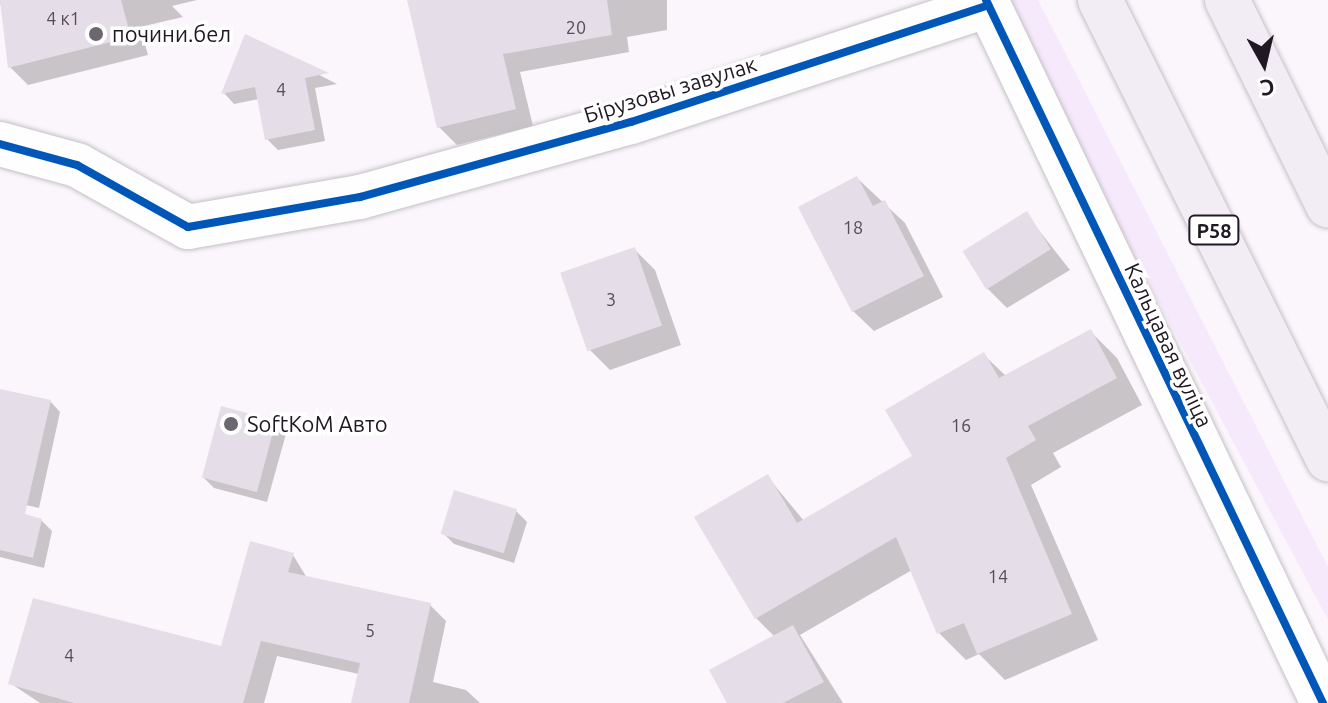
<!DOCTYPE html>
<meta charset="utf-8">
<style>
body{margin:0}
#map{position:relative;width:1328px;height:703px;overflow:hidden;background:#faf6fb;font-family:Ubuntu,sans-serif}
div>[style]{position:absolute}
[style*='--x']{left:calc(var(--x)*1px);top:calc(var(--y)*1px);width:calc(var(--w)*1px);rotate:calc(var(--a)*1deg)}
.green>*{inset:0;background:#f6e9fb}
.shadow>*{inset:0;background:#0003}
.building>*{inset:0;background:#e5dde8;transform-origin:0 0}
.roads{filter:drop-shadow(0 0 2px #c5c0c7) drop-shadow(0 0 2px #c5c0c7)}
.minor>*{height:44px;margin:-22px;padding:0 22px;transform-origin:22px;border-radius:22px;background:#fefefe}
.trunk>*{height:44px;margin:-22px;padding:0 22px;transform-origin:22px;border-radius:22px;background:#f2ecf5}
.cycleway>*{height:8px;margin:-4px;padding:0 4px;transform-origin:4px;border-radius:4px;background:#0057b8}
.dots>*{width:22px;height:22px;translate:-50% -50%;box-sizing:border-box;border:4px solid #fff;border-radius:50%}
span{translate:-50% -50%;white-space:nowrap;text-align:center;line-height:1.15;-webkit-text-stroke:7px #fff;paint-order:stroke}
.number-label{font-size:18px;color:#544d58}
.number-label span{-webkit-text-stroke-width:0}
.shield-label span{padding:2px 6px;background:#fff;border:2px solid;border-radius:6px;-webkit-text-stroke-width:0}
.shield-label{font-size:20px;color:#201923;font-weight:700}
.poi-label{font-size:22px;color:#201923}
.left{translate:0 -50%;text-align:left}
.street-label{font-size:22px;color:#201923}
.north{position:absolute;left:1224px;top:24px;width:80px;height:80px;-webkit-text-stroke:6px #fff;paint-order:stroke;rotate:172deg;font-size:22px;font-weight:700;line-height:32px;text-align:center;color:#201923}
.north::after{content:'';display:block;margin:auto;width:28px;height:36px;background:#201923;clip-path:polygon(50% 0,100% 100%,50% 72%,0 100%)}
</style>
<div id="map">
<div class="green">
<i style="clip-path:polygon(998px 0,1038px 0,1328px 567px,1328px 620px)"></i>
</div>
<div class="shadow">
<i style="clip-path:polygon(0 0,197px 0,172px 6px,183px 17px,140px 27px,148px 55px,28px 85px,10px 67px)"></i>
<i style="clip-path:polygon(408px 0,667px 0,667px 30px,627px 37px,629px 52px,520px 72px,533px 126px,457px 145px,439px 127px)"></i>
<i style="clip-path:polygon(246px 37px,337px 84px,315px 88px,325px 141px,278px 150px,267px 139px,259px 99px,234px 104px,224px 93px)"></i>
<i style="clip-path:polygon(857px 178px,905px 223px,943px 297px,874px 331px,853px 311px)"></i>
<i style="clip-path:polygon(1026px 214px,1070px 270px,1007px 308px,987px 288px)"></i>
<i style="clip-path:polygon(634px 249px,655px 270px,681px 345px,610px 370px,590px 350px)"></i>
<i style="clip-path:polygon(1090px 331px,1117px 358px,1142px 405px,1053px 453px,1061px 467px,1031px 485px,1098px 640px,1005px 680px,979px 654px,966px 660px,939px 633px,912px 570px,800px 635px,843px 703px,729px 703px,775px 637px,756px 618px,767px 476px,804px 521px,915px 457px,984px 355px,1006px 376px)"></i>
<i style="clip-path:polygon(0 391px,50px 401px,60px 412px,39px 508px,0 499px)"></i>
<i style="clip-path:polygon(275px 423px,286px 434px,267px 502px,214px 488px,203px 477px)"></i>
<i style="clip-path:polygon(0 511px,41px 520px,52px 531px,44px 568px,0 557px)"></i>
<i style="clip-path:polygon(516px 511px,527px 522px,514px 563px,454px 544px,443px 533px)"></i>
<i style="clip-path:polygon(293px 555px,307px 578px,430px 605px,446px 621px,433px 682px,466px 690px,480px 703px,353px 703px,359px 674px,277px 656px,264px 703px,40px 703px,10px 683px,222px 648px)"></i>
</div>
<div class="building">
<i style="clip-path:polygon(0 0,121px 0,131px 37px,8px 68px)"></i>
<i style="clip-path:polygon(407px 0,607px 0,612px 35px,503px 54px,516px 109px,437px 128px)"></i>
<i style="clip-path:polygon(245px 34px,329px 73px,305px 78px,315px 130px,265px 140px,255px 87px,221px 94px)"></i>
<i style="clip-path:polygon(857px 176px,873px 206px,885px 200px,924px 276px,852px 312px,798px 207px)"></i>
<i style="left:1027px;top:211px;width:45px;height:76px;rotate:58deg"></i>
<i style="left:635px;top:247px;width:83px;height:79px;rotate:71deg"></i>
<i style="clip-path:polygon(1091px 329px,1117px 378px,1028px 426px,1036px 440px,1006px 458px,1072px 614px,977px 654px,964px 623px,937px 634px,896px 537px,755px 619px,694px 517px,768px 474px,797px 523px,912px 456px,885px 410px,984px 352px,999px 378px)"></i>
<i style="clip-path:polygon(0 389px,51px 400px,25px 514px,42px 519px,33px 558px,0 550px)"></i>
<i style="left:221px;top:406px;width:57px;height:74px;rotate:15deg"></i>
<i style="left:454px;top:490px;width:66px;height:46px;rotate:17deg"></i>
<i style="clip-path:polygon(250px 541px,294px 553px,288px 572px,431px 603px,409px 703px,351px 703px,360px 663px,261px 641px,243px 703px,74px 703px,8px 684px,33px 598px,221px 646px)"></i>
<i style="clip-path:polygon(793px 625px,824px 682px,783px 703px,727px 703px,709px 670px)"></i>
</div>
<div class="roads">
<div class="minor">
<i style="--x:986;--y:0;--w:780;--a:64.39"></i>
<i style="--x:0;--y:144;--w:80;--a:15.3"></i>
<i style="--x:77;--y:165;--w:127;--a:29.2"></i>
<i style="--x:188;--y:227;--w:175;--a:-9.9"></i>
<i style="--x:360;--y:197;--w:281;--a:-15.5"></i>
<i style="--x:631;--y:122;--w:376;--a:-18.1"></i>
</div>
<div class="trunk">
<i style="--x:1100;--y:0;--w:513;--a:63.58"></i>
<i style="--x:1227;--y:0;--w:229;--a:63.8"></i>
</div>
</div>
<div class="cycleway">
<i style="--x:986;--y:0;--w:780;--a:64.39"></i>
<i style="--x:0;--y:144;--w:80;--a:15.3"></i>
<i style="--x:77;--y:165;--w:127;--a:29.2"></i>
<i style="--x:188;--y:227;--w:175;--a:-9.9"></i>
<i style="--x:360;--y:197;--w:281;--a:-15.5"></i>
<i style="--x:631;--y:122;--w:376;--a:-18.1"></i>
</div>
<div class="dots">
<i style="left:96px;top:34px;background:#6c666f"></i>
<i style="left:231px;top:424px;background:#6c666f"></i>
</div>
<div class="number-label">
<span style="left:63px;top:18px">4 к1</span>
<span style="left:576px;top:27px">20</span>
<span style="left:281px;top:89px">4</span>
<span style="left:853px;top:227px">18</span>
<span style="left:611px;top:299px">3</span>
<span style="left:961px;top:425px">16</span>
<span style="left:998px;top:576px">14</span>
<span style="left:370px;top:630px">5</span>
<span style="left:69px;top:655px">4</span>
</div>
<div class="shield-label">
<span style="left:1214px;top:230px">Р58</span>
</div>
<div class="poi-label">
<span class="left" style="left:112px;top:34px">почини.бел</span>
<span class="left" style="left:247px;top:424px">SoftKoM Авто</span>
</div>
<div class="street-label">
<span style="left:670px;top:89px;rotate:-17deg">Бірузовы завулак</span>
<span style="left:1169px;top:345px;rotate:65deg">Кальцавая вуліца</span>
</div>
<div class="north">С</div>
</div>
